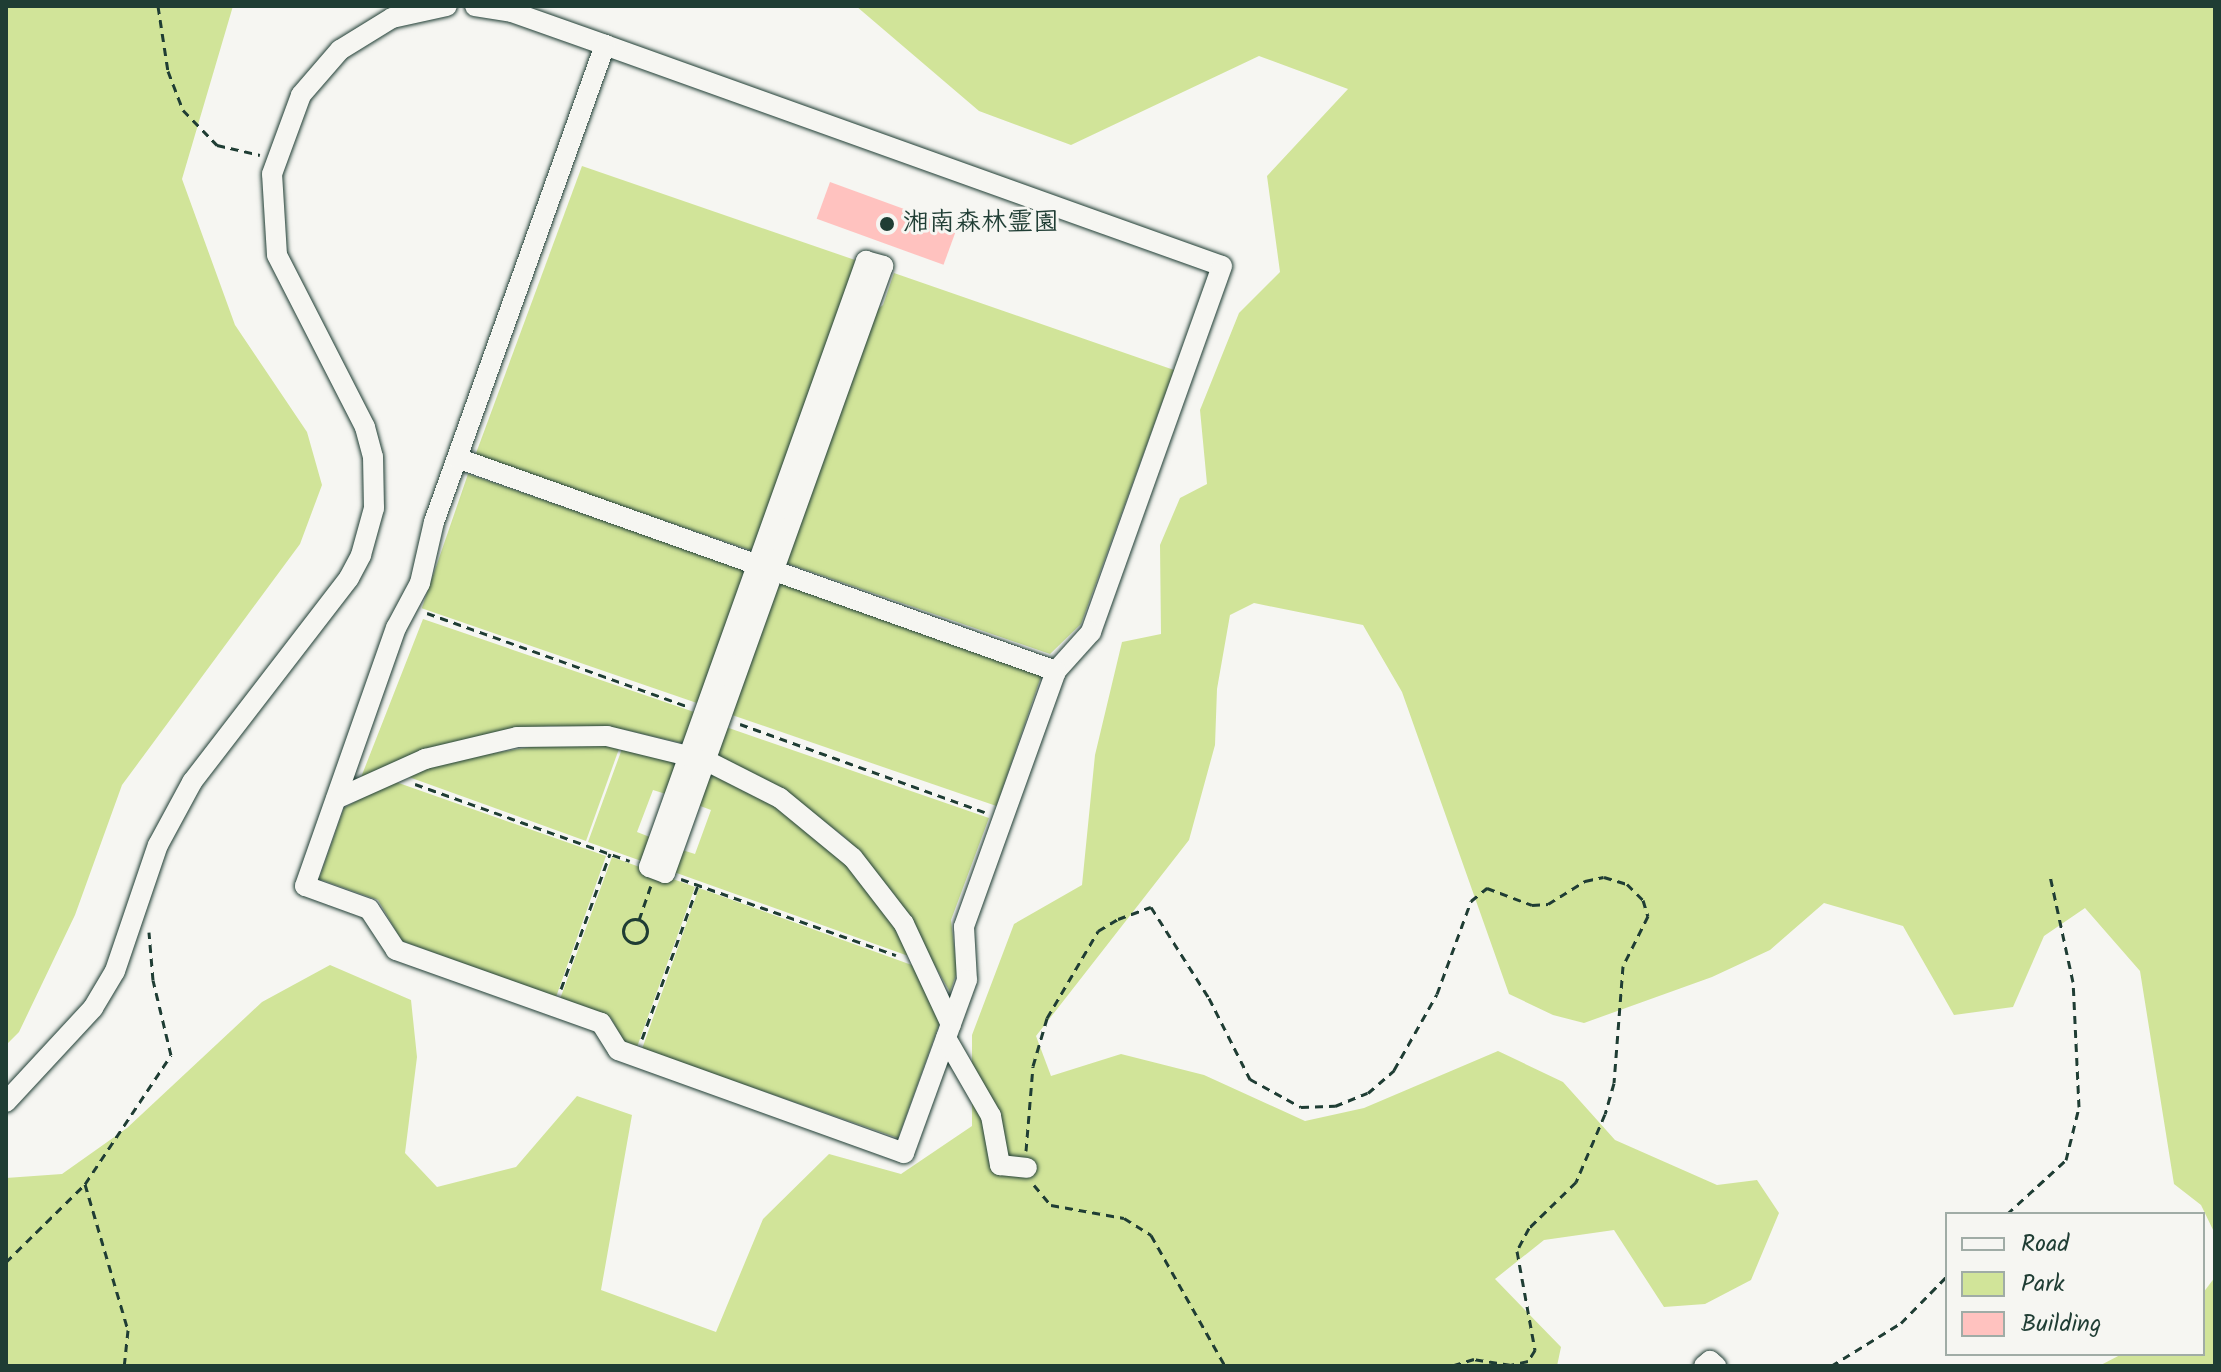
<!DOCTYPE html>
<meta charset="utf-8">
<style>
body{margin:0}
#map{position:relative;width:2221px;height:1372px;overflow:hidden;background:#f6f6f2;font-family:Kalam,"Klee One",sans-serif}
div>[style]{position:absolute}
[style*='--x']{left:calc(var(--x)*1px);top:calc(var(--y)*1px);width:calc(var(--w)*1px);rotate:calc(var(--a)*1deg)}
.green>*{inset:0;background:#d1e499;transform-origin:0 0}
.building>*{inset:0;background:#ffc2bf;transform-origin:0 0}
.path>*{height:3px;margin-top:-1.5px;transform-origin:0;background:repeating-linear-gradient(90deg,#1f3d34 0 8px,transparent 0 14px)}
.path>.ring{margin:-1.5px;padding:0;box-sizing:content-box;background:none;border:3px solid #1f3d34;border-radius:50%}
.roads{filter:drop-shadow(0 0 2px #1f3d34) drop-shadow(0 0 2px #1f3d34)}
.minor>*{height:20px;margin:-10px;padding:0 10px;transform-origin:10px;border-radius:10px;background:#f6f6f2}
.dots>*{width:22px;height:22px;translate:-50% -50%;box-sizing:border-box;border:4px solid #f6f6f2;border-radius:50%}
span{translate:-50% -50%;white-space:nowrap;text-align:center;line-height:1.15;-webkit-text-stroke:6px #f6f6f2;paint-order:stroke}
.poi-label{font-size:26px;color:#1f3d34;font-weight:700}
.left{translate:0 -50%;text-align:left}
.frame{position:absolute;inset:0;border:8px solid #1f3d34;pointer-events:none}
.legend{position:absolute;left:1945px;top:1212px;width:260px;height:144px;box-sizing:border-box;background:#f6f6f2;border:2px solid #a0aca6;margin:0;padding:10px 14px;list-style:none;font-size:24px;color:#1f3d34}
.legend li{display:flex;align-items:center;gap:16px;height:40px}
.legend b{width:40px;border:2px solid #a0aca6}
</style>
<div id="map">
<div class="green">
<i style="clip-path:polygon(6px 6px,233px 6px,182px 179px,235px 325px,307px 432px,322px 485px,300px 544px,122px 785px,75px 915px,19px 1032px,6px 1045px)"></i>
<i style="clip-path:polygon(856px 6px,2215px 6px,2215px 1234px,2201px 1205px,2174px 1184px,2140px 971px,2085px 908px,2044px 936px,2013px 1007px,1954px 1015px,1903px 926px,1824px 903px,1770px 950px,1712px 977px,1584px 1023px,1553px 1015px,1509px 994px,1402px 692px,1363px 625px,1254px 603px,1230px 615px,1217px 689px,1215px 745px,1189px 840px,1036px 1036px,1051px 1076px,1121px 1054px,1204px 1075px,1305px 1121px,1364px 1108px,1498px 1051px,1563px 1082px,1615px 1140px,1717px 1185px,1757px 1180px,1779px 1213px,1751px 1280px,1705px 1304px,1664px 1307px,1614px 1230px,1544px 1240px,1495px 1279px,1561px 1347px,1557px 1366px,6px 1366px,6px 1178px,62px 1174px,127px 1128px,262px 1002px,330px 965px,411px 1000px,417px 1057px,405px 1153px,437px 1187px,516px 1167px,577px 1096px,632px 1115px,601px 1290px,716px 1332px,763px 1219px,829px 1154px,901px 1174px,972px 1126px,972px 1035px,1014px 924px,1082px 885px,1095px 755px,1122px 642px,1161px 634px,1160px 545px,1180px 498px,1207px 484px,1200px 410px,1239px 313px,1280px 272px,1267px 176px,1348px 89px,1259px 56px,1071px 145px,979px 111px)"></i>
<i style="clip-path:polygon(582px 166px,855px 260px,845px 301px,753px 551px,475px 456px)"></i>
<i style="clip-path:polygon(894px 273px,1174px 370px,1081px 624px,1050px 654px,783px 562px,874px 312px,883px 305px)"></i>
<i style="left:468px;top:474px;width:294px;height:142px;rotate:19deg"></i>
<i style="left:776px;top:580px;width:282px;height:142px;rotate:19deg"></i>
<i style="clip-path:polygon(423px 619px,697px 713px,686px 744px,622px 729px,550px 726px,510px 730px,360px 780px)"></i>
<i style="clip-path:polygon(723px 726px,989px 818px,951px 920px,957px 972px,950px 992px,894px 894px,846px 838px,790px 795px,712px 755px)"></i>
<i style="clip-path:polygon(555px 743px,620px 746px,586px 841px,406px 776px,440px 762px)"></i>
<i style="clip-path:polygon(623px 746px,682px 761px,669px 795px,653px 790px,637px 832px,655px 839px,647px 863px,588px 842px)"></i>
<i style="clip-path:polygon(708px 770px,777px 804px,866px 882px,914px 958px,671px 871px,679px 849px,695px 854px,711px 810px,695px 804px)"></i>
<i style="clip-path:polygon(393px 781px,606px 856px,556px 997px,402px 941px,378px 900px,319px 879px,344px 808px)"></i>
<i style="clip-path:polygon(612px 857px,695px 887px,637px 1047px,625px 1043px,611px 1018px,560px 999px)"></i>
<i style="clip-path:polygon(699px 888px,920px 968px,941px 1019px,898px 1138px,642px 1049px)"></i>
<i style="clip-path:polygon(2215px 1277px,2215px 1366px,2099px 1366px,2122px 1354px,2203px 1354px,2203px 1293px)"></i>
</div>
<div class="building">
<i style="left:830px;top:182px;width:135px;height:39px;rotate:20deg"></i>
</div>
<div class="path">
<i style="--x:158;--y:6;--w:66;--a:81.3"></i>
<i style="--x:168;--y:71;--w:42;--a:69"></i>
<i style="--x:183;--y:110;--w:49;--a:45.8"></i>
<i style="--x:217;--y:145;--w:44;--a:13.1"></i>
<i style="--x:427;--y:613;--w:276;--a:19.7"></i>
<i style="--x:740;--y:724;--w:260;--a:19.8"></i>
<i style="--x:415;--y:784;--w:228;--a:19.7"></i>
<i style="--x:681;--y:879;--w:228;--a:19.5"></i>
<i class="ring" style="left:623px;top:919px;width:21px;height:21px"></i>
<i style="--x:639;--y:920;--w:36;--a:-71"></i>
<i style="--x:561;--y:989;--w:144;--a:-70.1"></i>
<i style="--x:642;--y:1039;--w:164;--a:-70"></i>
<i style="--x:1026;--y:1151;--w:85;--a:-85.3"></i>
<i style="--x:1033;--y:1066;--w:50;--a:-73.7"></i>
<i style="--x:1047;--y:1018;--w:101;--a:-59.6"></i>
<i style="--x:1098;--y:931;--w:23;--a:-31"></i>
<i style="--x:1118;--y:919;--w:35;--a:-20"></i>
<i style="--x:1151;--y:907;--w:108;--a:57.5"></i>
<i style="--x:1209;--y:998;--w:91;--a:63.2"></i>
<i style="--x:1250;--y:1079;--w:58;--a:28.8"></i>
<i style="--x:1301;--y:1107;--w:34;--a:-2"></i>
<i style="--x:1335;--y:1106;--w:35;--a:-22"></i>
<i style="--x:1368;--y:1093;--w:35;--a:-41"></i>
<i style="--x:1394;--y:1070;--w:87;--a:-60.5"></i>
<i style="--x:1437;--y:994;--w:99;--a:-69.9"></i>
<i style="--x:1471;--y:901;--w:21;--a:-39"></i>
<i style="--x:1487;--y:888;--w:48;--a:20.7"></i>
<i style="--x:1532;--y:905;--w:16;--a:-4"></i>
<i style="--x:1548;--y:904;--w:44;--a:-31.9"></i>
<i style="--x:1585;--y:881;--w:19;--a:-12"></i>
<i style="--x:1604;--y:877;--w:24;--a:17"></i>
<i style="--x:1627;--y:884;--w:23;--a:45"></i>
<i style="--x:1643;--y:900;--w:17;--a:73"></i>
<i style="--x:1648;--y:916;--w:56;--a:116.6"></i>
<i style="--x:1623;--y:966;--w:117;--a:94.4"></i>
<i style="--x:1614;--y:1083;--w:32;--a:106"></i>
<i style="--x:1605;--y:1114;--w:74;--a:113.1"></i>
<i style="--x:1576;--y:1182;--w:66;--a:135.6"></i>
<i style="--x:1529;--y:1228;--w:26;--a:118"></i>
<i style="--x:1517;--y:1251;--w:101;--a:79.7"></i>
<i style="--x:1535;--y:1350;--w:13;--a:122"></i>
<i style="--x:1528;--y:1361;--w:17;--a:167"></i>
<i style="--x:1511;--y:1365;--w:37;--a:-171"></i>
<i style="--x:1474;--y:1359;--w:24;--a:163"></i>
<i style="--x:85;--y:1184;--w:152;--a:73.6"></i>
<i style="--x:128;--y:1330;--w:36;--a:96"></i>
<i style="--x:1034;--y:1185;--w:26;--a:50"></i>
<i style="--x:1051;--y:1205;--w:74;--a:10.1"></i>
<i style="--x:1124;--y:1218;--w:32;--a:32"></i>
<i style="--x:1151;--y:1235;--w:150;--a:60.5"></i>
<i style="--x:2007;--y:1214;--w:80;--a:-42.5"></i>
<i style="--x:2066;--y:1160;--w:55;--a:-76.2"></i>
<i style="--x:2079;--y:1107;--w:125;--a:-92.7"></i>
<i style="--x:2073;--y:982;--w:108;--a:-102.2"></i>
<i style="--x:6;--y:1262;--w:111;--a:-44.6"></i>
<i style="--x:85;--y:1184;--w:155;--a:-56.3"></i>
<i style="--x:171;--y:1055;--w:77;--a:-103.5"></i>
<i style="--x:153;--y:980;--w:48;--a:-94.8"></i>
<i style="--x:1831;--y:1366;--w:82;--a:-31.6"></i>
<i style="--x:1901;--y:1323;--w:66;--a:-45.6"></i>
</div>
<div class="roads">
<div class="minor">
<i style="--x:475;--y:6;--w:37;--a:9"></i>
<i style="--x:512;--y:12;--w:99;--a:19.5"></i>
<i style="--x:605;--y:45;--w:655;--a:19.71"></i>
<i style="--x:1222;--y:266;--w:389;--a:109.7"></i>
<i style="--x:1091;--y:632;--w:52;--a:131.9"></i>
<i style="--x:1056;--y:671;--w:272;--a:109.8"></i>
<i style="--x:964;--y:927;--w:53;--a:86.8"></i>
<i style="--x:967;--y:980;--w:184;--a:110"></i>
<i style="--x:904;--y:1153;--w:304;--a:-160.2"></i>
<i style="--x:618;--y:1050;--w:32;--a:-122"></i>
<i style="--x:601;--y:1023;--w:218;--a:-160.4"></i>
<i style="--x:396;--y:950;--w:49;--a:-123.4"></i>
<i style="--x:369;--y:909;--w:68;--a:-160.2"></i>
<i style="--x:305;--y:886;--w:274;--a:-70.6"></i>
<i style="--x:396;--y:628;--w:51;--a:-61.9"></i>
<i style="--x:420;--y:583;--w:63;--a:-77.1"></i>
<i style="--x:434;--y:522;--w:507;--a:-70.28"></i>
<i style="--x:866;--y:261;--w:18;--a:16"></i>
<i style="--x:883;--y:266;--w:645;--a:109.76"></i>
<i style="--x:665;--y:873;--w:17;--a:-159"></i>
<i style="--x:649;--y:867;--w:644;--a:-70.3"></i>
<i style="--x:457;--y:458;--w:636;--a:19.58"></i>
<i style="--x:336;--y:799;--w:98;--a:-24.2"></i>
<i style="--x:425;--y:759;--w:95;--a:-13.4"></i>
<i style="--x:517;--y:737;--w:90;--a:-0.6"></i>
<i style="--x:607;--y:736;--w:101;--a:13.8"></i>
<i style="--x:705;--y:760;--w:84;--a:26.9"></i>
<i style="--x:780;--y:798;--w:94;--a:39.4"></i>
<i style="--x:853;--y:858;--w:83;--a:52.3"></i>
<i style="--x:904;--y:924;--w:111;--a:65"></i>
<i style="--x:946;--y:1038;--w:90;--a:60"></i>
<i style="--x:991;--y:1116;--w:50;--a:79.6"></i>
<i style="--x:1000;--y:1165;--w:27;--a:6"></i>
<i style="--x:6;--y:1102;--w:128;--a:-47.2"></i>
<i style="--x:93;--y:1008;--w:43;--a:-59.3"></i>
<i style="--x:115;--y:971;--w:133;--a:-71.2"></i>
<i style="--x:158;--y:845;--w:72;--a:-61.6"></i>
<i style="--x:192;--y:782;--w:257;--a:-52.4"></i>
<i style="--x:349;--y:578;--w:26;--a:-62"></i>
<i style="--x:361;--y:555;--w:49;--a:-74.5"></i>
<i style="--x:374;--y:508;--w:51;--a:-91.1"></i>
<i style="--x:373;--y:457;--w:31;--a:-105"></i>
<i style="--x:365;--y:427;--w:193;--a:-117.1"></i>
<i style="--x:277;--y:255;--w:81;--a:-93.5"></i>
<i style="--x:272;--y:174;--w:84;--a:-69.8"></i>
<i style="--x:301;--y:95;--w:60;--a:-49.1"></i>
<i style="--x:340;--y:50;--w:61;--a:-31.6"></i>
<i style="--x:392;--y:18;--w:56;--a:-12.3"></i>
<i style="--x:1704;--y:1366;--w:8;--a:-40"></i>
<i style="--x:1710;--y:1361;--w:8;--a:40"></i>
</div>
</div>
<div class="dots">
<i style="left:887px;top:224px;background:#1f3d34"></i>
</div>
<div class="poi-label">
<span class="left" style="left:903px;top:224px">湘南森林霊園</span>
</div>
<div class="frame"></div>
<ul class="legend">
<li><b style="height:10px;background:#f6f6f2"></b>Road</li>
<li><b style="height:22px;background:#d1e499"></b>Park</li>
<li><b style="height:22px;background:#ffc2bf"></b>Building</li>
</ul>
</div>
